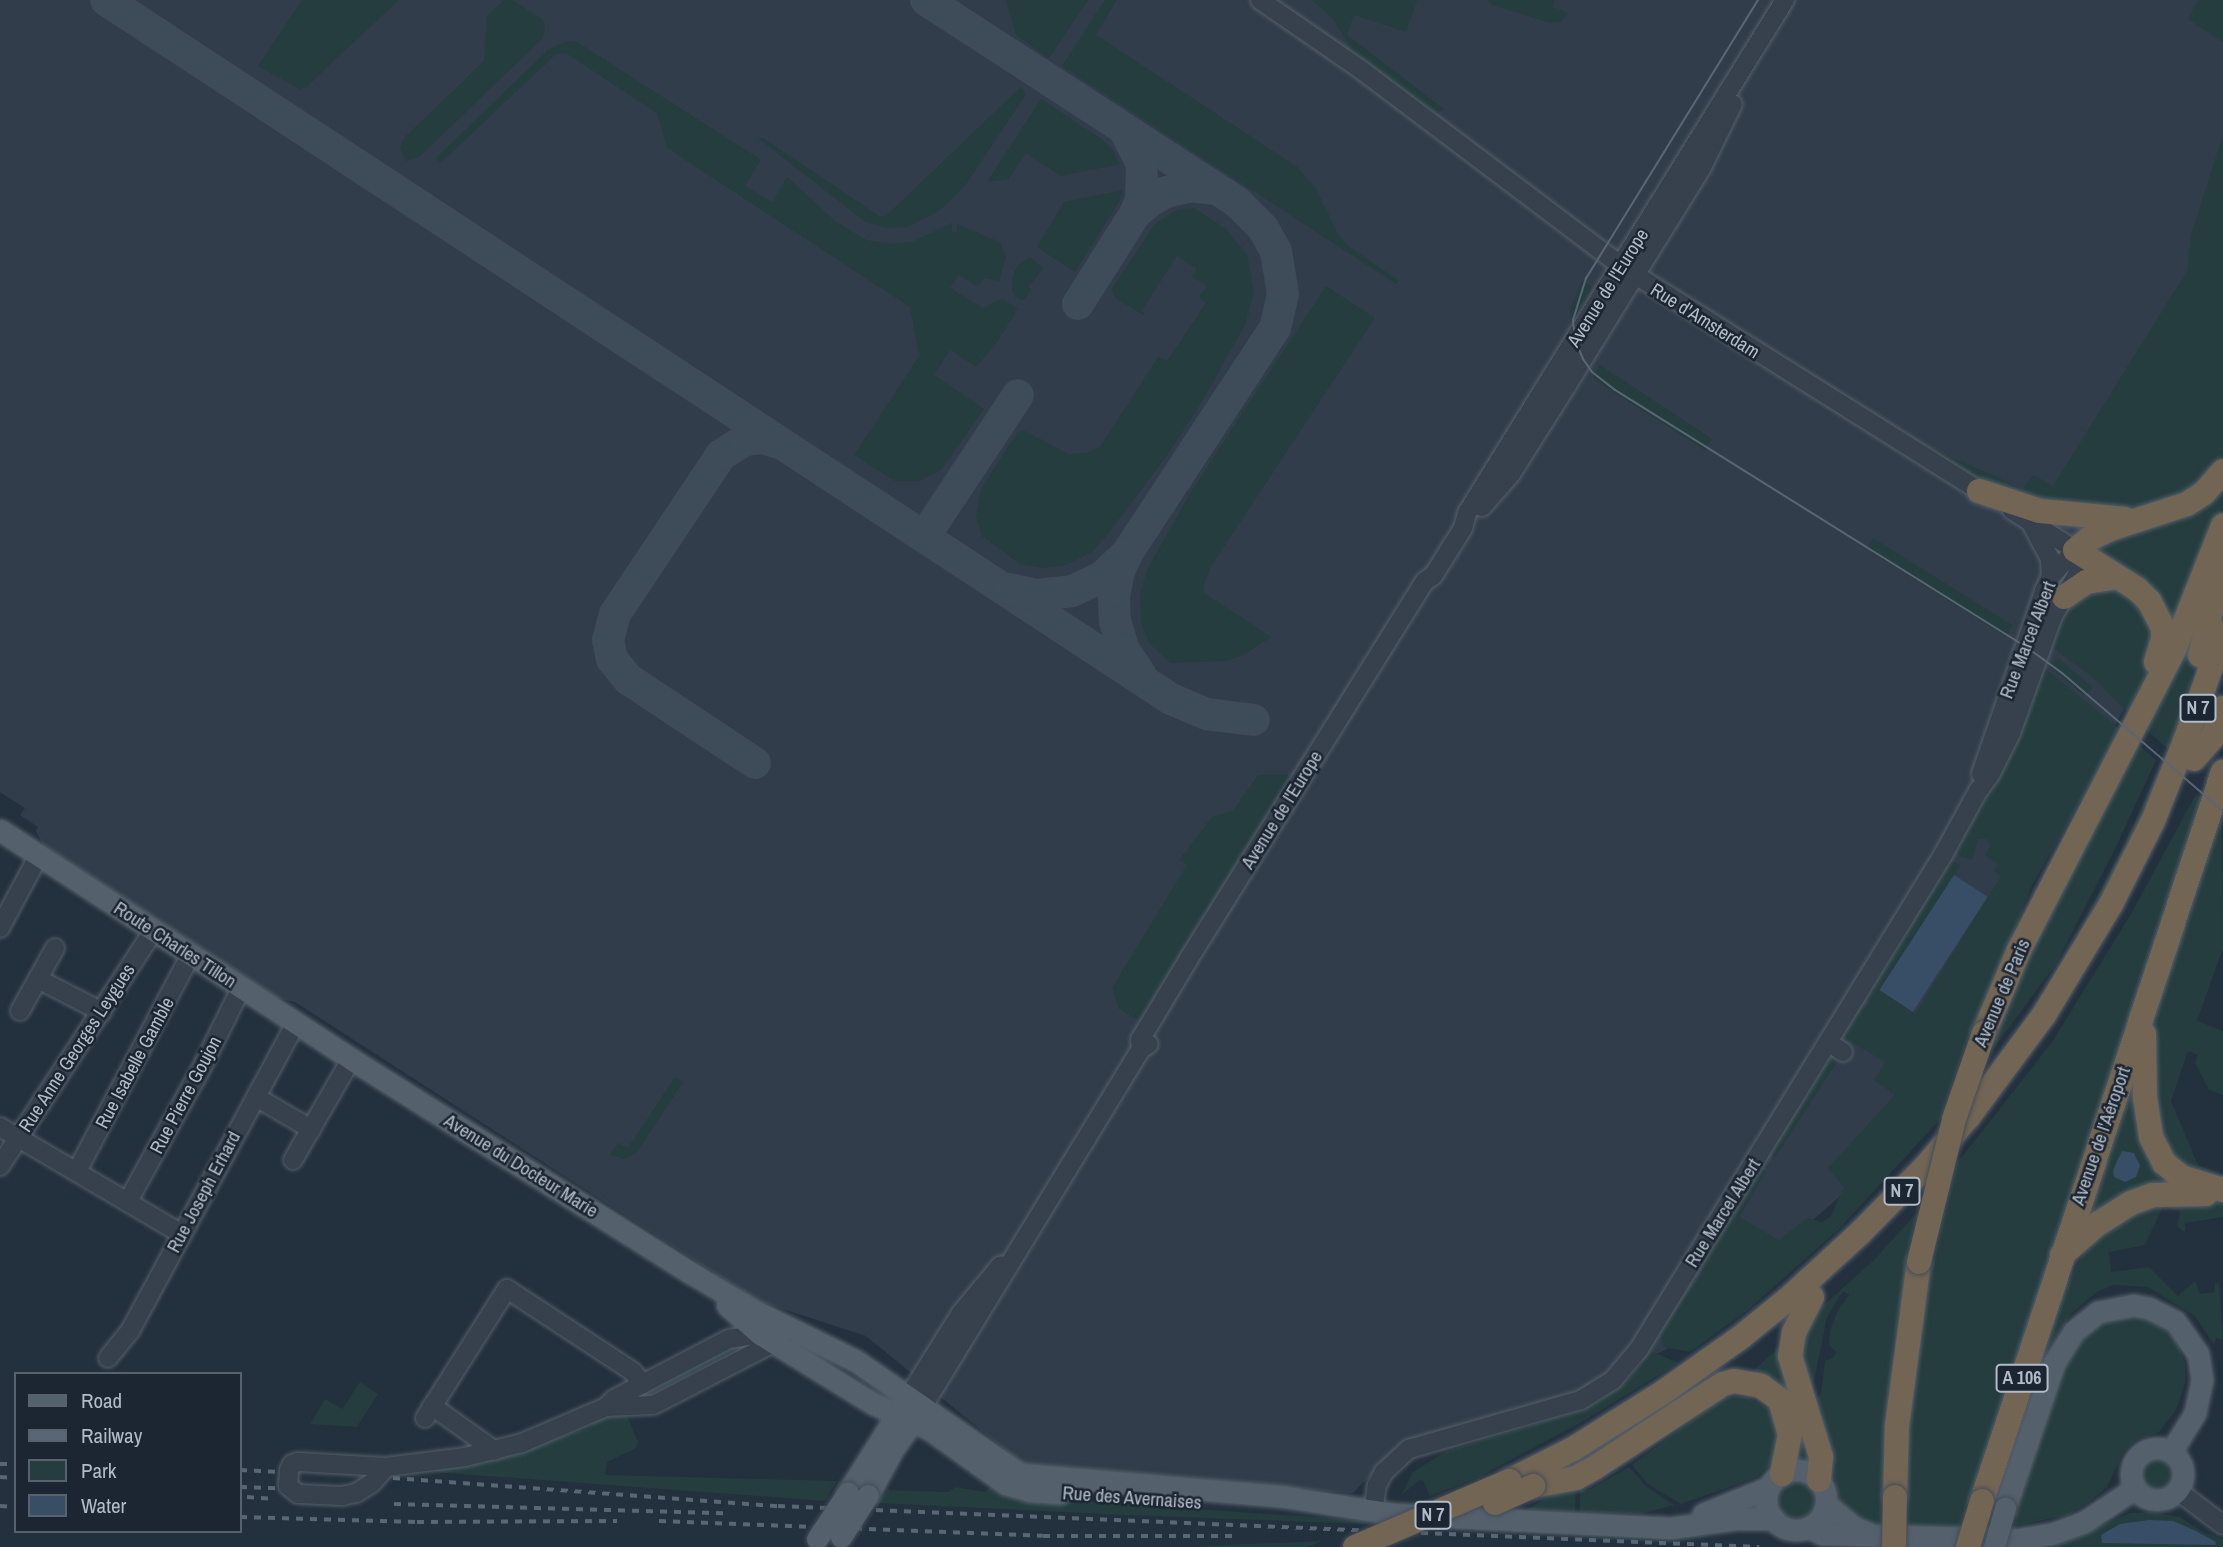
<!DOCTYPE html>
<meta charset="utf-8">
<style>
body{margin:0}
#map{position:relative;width:2223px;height:1547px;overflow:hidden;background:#23303d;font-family:"Archivo Narrow",sans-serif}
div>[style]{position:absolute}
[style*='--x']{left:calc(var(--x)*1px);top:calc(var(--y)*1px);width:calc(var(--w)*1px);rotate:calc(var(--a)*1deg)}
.airport>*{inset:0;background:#313d4a}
.green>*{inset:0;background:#253d3e;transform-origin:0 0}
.round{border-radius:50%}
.water>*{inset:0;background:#384e67;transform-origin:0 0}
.taxiway>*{height:32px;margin:-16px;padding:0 16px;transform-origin:16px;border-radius:16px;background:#3e4b58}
.roads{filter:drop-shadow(0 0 2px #555f6b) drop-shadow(0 0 2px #555f6b)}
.minor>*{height:18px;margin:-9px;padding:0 9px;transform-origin:9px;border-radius:9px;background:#37414d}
.major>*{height:21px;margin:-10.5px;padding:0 10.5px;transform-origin:10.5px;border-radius:10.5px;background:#55606d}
.major>.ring{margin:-10.5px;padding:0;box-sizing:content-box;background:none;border:21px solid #55606d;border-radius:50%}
.highway>*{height:24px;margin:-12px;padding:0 12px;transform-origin:12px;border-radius:12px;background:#736554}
.tram>*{height:2px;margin:-1px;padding:0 1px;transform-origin:1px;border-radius:1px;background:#596674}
.rail>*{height:3.5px;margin-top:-1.75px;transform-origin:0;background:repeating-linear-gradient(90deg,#596674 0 7px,transparent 0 14px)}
.bridges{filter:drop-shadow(0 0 2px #434d59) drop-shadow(0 0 2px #434d59)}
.major-bridge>*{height:21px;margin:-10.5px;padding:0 10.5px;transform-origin:10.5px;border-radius:10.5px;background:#55606d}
.highway-bridge>*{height:24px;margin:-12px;padding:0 12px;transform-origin:12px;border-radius:12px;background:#736554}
span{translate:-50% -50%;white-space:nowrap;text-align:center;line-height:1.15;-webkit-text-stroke:5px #1c2632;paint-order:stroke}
.shield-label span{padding:2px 5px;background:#1c2632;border:2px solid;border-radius:5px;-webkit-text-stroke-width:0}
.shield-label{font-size:18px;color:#b2bcc8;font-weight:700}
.street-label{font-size:19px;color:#b2bcc8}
.legend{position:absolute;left:14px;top:1372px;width:228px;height:161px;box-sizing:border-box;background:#1c2632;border:2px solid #58626e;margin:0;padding:9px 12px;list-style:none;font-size:21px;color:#b2bcc8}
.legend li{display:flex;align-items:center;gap:14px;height:35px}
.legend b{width:35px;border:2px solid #58626e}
</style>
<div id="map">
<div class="airport">
<i style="clip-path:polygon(0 0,2223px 0,2223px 336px,2157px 645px,2031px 887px,1949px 1100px,1667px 1349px,1582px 1390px,1401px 1444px,1353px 1493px,1030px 1470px,866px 1336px,758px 1301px,295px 1002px,277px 998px,43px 845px,36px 831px,38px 827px,20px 815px,25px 808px,0 792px)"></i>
</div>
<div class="green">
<i style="clip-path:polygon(302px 0,399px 0,307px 86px,300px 89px,258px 66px)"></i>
<i style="clip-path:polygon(504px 0,512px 0,543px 20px,545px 30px,542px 39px,419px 157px,406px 161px,400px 148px,404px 138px,484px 61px,487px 16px)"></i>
<i style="clip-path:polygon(1006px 0,1088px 0,1049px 58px,1016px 35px)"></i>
<i style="clip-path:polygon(1105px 0,1117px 0,1096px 35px,1296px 166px,1316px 189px,1338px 234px,1347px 245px,1399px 281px,1396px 284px,1062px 66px)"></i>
<i style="clip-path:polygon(1312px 0,1417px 0,1406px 32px,1354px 15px,1347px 35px,1444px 109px,1434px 115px,1355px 56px,1334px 20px)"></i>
<i style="clip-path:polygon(1487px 0,1555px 0,1553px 7px,1568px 13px,1561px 22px,1550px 23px,1492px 5px)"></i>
<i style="clip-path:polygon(2198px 0,2223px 0,2223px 42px,2188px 19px)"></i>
<i style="clip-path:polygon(567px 41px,577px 42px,761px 160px,745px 186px,772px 202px,787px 177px,835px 221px,866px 240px,892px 244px,912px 242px,952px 223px,952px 232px,957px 232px,957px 224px,1000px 242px,1006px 257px,999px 281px,984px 278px,978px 287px,959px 275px,950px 288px,983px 308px,1002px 299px,1018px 309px,1014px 310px,1015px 314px,1009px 323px,1005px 323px,1008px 325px,1002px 334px,998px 334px,1001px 336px,995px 345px,992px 344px,993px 347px,976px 367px,950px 350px,934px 375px,984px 409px,941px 470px,919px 481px,895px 481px,854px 455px,919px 356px,910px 307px,667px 148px,657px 113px,566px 53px,556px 54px,441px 163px,436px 158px,548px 50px)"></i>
<i style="clip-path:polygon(1021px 87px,1026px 94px,965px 186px,939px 211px,907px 227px,886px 228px,864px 221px,758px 138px,763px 138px,879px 216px,886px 216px)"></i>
<i style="clip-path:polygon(1041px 99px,1103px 140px,1113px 150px,1120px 164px,1061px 176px,1026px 153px,1009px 179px,987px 182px)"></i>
<i style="clip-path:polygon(2223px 135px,2223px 454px,2203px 484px,2163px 505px,2109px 514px,2003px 494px,1918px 447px,1920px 443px,2023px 489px,2033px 475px,2053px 486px,2187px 271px,2191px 235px)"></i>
<i style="clip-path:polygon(1123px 190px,1120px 200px,1075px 272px,1037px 247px,1064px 202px)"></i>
<i style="clip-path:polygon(1194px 208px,1226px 229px,1247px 255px,1254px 292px,1246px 323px,1200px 405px,1166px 457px,1103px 540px,1092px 552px,1066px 565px,1042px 568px,1020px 564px,982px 536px,976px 516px,981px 489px,1017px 433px,1023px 430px,1069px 454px,1086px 453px,1100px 447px,1158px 357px,1168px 360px,1206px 303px,1199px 297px,1207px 286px,1193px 277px,1197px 269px,1177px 256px,1142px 310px,1145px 316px,1115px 298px,1112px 289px,1156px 223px,1177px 210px)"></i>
<i style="clip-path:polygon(1030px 257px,1043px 268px,1028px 288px,1031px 290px,1024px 300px,1020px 300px,1012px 293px,1012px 279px,1017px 266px)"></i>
<i style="clip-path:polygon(1582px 280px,1592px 287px,1583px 310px,1570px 331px,1571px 307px)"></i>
<i style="clip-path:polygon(1326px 286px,1375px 318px,1210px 568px,1203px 588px,1204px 593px,1271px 637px,1245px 654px,1227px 661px,1171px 663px,1149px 643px,1141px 623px,1140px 594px,1148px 568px,1192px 490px)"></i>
<i style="clip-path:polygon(1600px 365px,1712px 439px,1705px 450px,1601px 384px,1593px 377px)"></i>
<i style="clip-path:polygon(2223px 479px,2223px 507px,2192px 595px,2167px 630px,2088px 546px)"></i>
<i style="left:1873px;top:538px;width:165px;height:13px;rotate:32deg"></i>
<i style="clip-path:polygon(2113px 582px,2155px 617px,2148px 671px,2128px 713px,2096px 680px,2052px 647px,2056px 635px,2051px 632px,2065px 601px)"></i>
<i style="clip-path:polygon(2197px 616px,2204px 619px,2189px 688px,2169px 750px,2143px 727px)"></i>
<i style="left:2058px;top:658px;width:45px;height:12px;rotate:40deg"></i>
<i style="clip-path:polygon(2042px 666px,2121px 730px,2031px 887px,1944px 1115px,1838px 1230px,1749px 1309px,1690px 1352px,1664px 1347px,1660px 1333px,1700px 1276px,1705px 1255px,1755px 1173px,1760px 1170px,1766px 1171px,1739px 1217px,1779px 1240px,1808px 1218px,1822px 1222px,1831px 1216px,1844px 1187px,1828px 1168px,1895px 1095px,1874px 1080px,1885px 1062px,1850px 1041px,1839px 1038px,1859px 1007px,1866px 1008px,1870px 1002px,1864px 997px,1948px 862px,1955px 862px,1960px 866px,1884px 993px,1915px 1014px,2001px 876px,1994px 871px,1998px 864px,1985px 855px,1990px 847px,1987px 839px,1978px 839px,1972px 860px,1961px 857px,1955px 849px,2014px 738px)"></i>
<i style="clip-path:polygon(2134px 741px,2156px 760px,2115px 849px,2056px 964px,1983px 1063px,2027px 951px)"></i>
<i style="clip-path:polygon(2161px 764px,2163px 766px,2145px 811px,2102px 899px,2009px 1054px,1999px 1055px,2059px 970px,2124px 846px)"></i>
<i style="clip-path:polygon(1258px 775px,1297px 775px,1142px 1020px,1136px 1019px,1119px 1009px,1112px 988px,1187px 865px,1179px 860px,1212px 817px,1233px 811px)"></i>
<i style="clip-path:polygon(2196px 794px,2205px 802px,1963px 1529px,1904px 1526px,1912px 1347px,1950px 1172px,2052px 1042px,2131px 914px)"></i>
<i style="clip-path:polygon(2222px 817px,2223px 948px,2197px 1021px,2223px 1031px,2223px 1095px,2209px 1090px,2195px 1063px,2198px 1055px,2188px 1051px,2171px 1101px,2198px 1165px,2223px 1175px,2223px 1183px,2181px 1172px,2151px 1122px,2151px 1029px,2156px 1003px)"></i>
<i style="clip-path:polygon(2138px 1046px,2157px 1171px,2164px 1186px,2099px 1212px,2089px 1204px)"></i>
<i style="clip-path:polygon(1834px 1053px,1840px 1057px,1775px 1157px,1769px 1151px,1828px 1055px)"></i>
<i style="clip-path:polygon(675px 1077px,683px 1082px,637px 1152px,624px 1159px,610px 1154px,618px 1143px,628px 1148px)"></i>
<i style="clip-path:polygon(2179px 1197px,2223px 1204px,2223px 1219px,2222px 1217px,2185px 1223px,2186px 1231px,2183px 1231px,2177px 1226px,2180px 1211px,2163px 1206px,2145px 1245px,2109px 1252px,2111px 1272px,2149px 1267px,2178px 1296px,2195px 1281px,2200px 1294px,2215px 1292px,2215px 1284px,2219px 1283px,2223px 1340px,2216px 1338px,2214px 1345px,2195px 1316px,2148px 1287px,2113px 1285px,2097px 1292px,2071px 1314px,2044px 1362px,1987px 1524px,2059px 1302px,2083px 1254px,2111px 1221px)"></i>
<i style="clip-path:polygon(1920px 1209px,1893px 1343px,1883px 1488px,1885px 1524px,1867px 1523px,1850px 1516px,1840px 1506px,1827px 1440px,1812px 1403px,1821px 1394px,1825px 1361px,1834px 1357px,1836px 1351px,1829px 1345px,1830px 1331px,1838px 1310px,1849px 1295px,1843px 1291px,1827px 1317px,1812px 1391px,1794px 1348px,1804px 1323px,1874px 1260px)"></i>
<i style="clip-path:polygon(2134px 1314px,2152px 1319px,2183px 1345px,2179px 1348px,2185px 1363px,2185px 1384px,2176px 1410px,2159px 1432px,2136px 1440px,2124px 1451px,2107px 1487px,2089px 1502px,2068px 1515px,2014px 1526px,2020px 1507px,2017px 1505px,2060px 1372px,2076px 1343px,2098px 1323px,2118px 1315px)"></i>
<i style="clip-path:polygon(736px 1342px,742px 1346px,635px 1403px,619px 1401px)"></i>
<i style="clip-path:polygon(1781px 1345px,1813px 1462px,1798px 1457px,1803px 1439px,1801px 1421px,1750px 1374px)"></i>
<i style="clip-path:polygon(1652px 1351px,1678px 1363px,1580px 1423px,1479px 1477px,1430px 1496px,1423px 1481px,1420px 1480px,1401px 1495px,1413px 1472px,1445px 1452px,1582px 1410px,1600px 1401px,1629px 1378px)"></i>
<i style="clip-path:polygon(360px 1382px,378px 1394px,357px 1427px,310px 1424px,325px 1399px,342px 1409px)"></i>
<i style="clip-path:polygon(1745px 1396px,1768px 1409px,1780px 1433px,1772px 1464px,1755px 1478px,1681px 1504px,1648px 1484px,1632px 1465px,1722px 1398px)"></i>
<i style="clip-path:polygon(626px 1413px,638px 1442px,636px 1448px,607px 1462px,605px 1475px,837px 1481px,825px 1501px,432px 1472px,522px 1451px,589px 1428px,599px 1419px)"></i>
<i class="round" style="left:2140px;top:1457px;width:34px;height:34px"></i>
<i style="clip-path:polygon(1629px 1467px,1647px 1487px,1674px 1505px,1640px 1514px,1580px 1512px,1580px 1490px,1591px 1489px)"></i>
<i class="round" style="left:1778px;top:1482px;width:36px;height:36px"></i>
<i style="clip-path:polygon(993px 1485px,1021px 1497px,1371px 1521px,1365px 1524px,1124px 1515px,876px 1503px,889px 1490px,948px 1492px,956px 1487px,984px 1492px)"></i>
<i style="clip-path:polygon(1576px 1488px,1575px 1512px,1527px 1510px,1558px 1490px)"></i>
<i style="clip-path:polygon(2149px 1512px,2180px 1517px,2203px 1532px,2223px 1539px,2223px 1547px,2051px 1547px,2130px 1513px)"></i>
<i style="clip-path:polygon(1323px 1541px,1308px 1547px,1199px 1547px,1200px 1546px)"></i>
</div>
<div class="water">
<i style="left:1954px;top:875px;width:40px;height:137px;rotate:33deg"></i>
<i style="clip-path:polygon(2122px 1151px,2134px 1153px,2140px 1166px,2136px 1177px,2125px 1182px,2114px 1177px,2113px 1170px)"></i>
<i style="clip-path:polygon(2149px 1520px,2173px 1521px,2194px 1530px,2216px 1542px,2215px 1545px,2102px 1543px,2101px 1535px,2120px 1524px)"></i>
</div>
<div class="taxiway">
<i style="--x:106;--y:0;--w:1274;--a:33.28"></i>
<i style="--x:1171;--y:699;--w:38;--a:23"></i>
<i style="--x:1206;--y:714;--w:48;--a:7.1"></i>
<i style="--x:926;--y:0;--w:372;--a:33"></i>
<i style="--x:1238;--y:203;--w:35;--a:45"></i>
<i style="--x:1263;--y:228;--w:26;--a:61"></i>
<i style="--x:1276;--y:251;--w:44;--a:80.8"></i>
<i style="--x:1283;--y:294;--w:35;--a:103"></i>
<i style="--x:1275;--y:328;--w:268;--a:123.3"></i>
<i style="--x:1128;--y:552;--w:21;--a:115"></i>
<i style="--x:1119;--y:571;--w:26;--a:101"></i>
<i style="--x:1114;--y:597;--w:24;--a:88"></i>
<i style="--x:1115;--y:621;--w:30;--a:73"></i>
<i style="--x:1124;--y:650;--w:29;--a:56"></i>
<i style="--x:1125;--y:131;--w:38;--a:63"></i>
<i style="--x:1142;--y:165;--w:35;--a:92"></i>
<i style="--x:1141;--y:200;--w:15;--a:113"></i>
<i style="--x:1078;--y:304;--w:107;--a:-57.7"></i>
<i style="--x:1135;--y:214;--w:20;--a:-41"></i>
<i style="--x:1150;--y:201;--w:18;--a:-29"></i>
<i style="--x:1166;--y:192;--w:26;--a:-13"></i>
<i style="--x:1191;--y:186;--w:25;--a:7"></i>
<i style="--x:924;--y:537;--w:170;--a:-56.5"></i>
<i style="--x:1010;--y:589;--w:27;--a:13"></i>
<i style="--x:1036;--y:595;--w:36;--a:-6"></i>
<i style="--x:1072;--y:591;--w:33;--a:-25"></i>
<i style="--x:1102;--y:577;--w:34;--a:-43"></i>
<i style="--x:755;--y:763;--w:152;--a:-146.5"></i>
<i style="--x:628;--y:679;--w:26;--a:-129"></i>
<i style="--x:612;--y:659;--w:19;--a:-102"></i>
<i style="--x:608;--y:640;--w:27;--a:-75"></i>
<i style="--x:615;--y:614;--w:191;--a:-56.3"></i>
<i style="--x:721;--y:455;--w:28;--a:-32"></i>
<i style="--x:745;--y:440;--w:18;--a:-6"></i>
<i style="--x:763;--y:438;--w:17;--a:17"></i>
</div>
<div class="roads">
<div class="minor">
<i style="--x:1260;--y:0;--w:121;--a:34.6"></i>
<i style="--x:1360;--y:69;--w:327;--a:37"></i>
<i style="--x:1621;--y:266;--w:433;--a:32.1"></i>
<i style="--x:1482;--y:507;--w:44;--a:-48.7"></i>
<i style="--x:1511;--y:474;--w:105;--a:-57.8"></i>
<i style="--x:1567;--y:385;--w:256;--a:-58.2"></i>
<i style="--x:1702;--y:167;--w:70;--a:-63.8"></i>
<i style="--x:2031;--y:523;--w:40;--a:62"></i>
<i style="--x:2050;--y:558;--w:18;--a:87"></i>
<i style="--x:1981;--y:774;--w:194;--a:-71"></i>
<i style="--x:2044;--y:591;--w:17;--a:-65"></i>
<i style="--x:2051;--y:576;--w:35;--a:-47"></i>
<i style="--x:0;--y:928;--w:83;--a:-61.9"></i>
<i style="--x:38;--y:979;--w:72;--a:27.3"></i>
<i style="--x:20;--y:1011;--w:72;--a:-60.9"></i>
<i style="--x:1828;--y:1042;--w:18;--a:34"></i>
<i style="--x:1141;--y:1049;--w:9;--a:-96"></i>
<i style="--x:1140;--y:1040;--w:93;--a:-59"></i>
<i style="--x:1188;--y:960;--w:447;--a:-58"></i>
<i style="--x:1425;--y:581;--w:9;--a:-32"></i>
<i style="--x:1433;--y:576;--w:57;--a:-58"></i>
<i style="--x:1463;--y:528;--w:16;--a:-75"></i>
<i style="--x:1467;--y:513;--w:604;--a:-58.21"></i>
<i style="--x:256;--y:1097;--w:64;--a:30.2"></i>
<i style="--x:0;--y:1127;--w:211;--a:30.5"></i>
<i style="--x:293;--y:1160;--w:116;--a:-60.1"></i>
<i style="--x:0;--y:1166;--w:282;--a:-56.9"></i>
<i style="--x:77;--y:1171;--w:245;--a:-62.3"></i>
<i style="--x:128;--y:1201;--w:155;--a:-61.1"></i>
<i style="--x:203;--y:1065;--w:86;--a:-63.7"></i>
<i style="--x:108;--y:1358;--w:35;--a:-51"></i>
<i style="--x:130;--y:1331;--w:350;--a:-61.7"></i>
<i style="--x:909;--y:1396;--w:98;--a:-57.9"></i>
<i style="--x:961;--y:1313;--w:62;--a:-50.2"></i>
<i style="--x:432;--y:1406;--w:77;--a:35.5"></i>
<i style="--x:923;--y:1406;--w:418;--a:-58.6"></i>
<i style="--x:1141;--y:1049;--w:9;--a:-32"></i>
<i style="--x:606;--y:1407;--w:47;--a:-2.4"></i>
<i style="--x:653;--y:1405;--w:146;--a:-27.3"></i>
<i style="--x:425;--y:1418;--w:153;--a:-57.6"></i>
<i style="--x:507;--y:1289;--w:149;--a:33.3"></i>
<i style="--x:632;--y:1371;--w:17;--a:50"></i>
<i style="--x:386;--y:1467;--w:21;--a:131"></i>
<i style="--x:372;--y:1483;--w:19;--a:148"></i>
<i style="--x:356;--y:1493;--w:14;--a:168"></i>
<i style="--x:342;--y:1496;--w:44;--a:-177.4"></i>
<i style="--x:298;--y:1494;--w:13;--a:-141"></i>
<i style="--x:288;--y:1486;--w:16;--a:-86"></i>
<i style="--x:289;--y:1470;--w:7;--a:-63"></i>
<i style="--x:292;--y:1464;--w:6;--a:-18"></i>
<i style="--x:298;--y:1462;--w:88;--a:3.3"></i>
<i style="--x:386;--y:1467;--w:80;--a:-7.2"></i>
<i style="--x:465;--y:1457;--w:59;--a:-13.8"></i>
<i style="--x:522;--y:1443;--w:91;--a:-23.2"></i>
<i style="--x:606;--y:1407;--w:11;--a:-45"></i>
<i style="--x:614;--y:1399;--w:130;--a:-27.6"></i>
<i style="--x:729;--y:1339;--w:31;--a:-9"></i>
<i style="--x:2178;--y:1491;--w:56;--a:37.1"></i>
<i style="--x:1373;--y:1512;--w:27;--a:-82"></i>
<i style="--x:1377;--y:1485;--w:15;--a:-62"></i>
<i style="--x:1384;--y:1472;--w:34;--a:-43"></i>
<i style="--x:1409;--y:1449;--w:179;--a:-15.9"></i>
<i style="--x:1581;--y:1400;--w:36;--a:-32"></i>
<i style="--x:1612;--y:1381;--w:42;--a:-49.8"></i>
<i style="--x:1639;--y:1349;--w:580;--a:-58.39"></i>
<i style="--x:1943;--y:855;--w:73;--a:-61.3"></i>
<i style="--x:1978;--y:791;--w:20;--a:-53"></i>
<i style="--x:1990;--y:775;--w:47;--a:-63.4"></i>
<i style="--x:2011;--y:733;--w:124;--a:-70.3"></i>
<i style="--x:2053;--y:616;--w:48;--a:-59.7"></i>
<i style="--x:2077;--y:575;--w:12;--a:-76"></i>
<i style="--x:2080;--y:563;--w:14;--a:-111"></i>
<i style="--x:2075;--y:550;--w:75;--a:-147.6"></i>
</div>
<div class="major">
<i style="--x:0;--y:830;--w:419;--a:33.1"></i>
<i style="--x:351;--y:1059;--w:402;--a:32.2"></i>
<i style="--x:691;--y:1273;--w:77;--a:30.6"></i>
<i style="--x:757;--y:1312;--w:110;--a:26.3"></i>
<i style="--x:856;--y:1361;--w:199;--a:34.6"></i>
<i style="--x:1020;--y:1474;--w:267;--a:4.9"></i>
<i style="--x:1286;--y:1497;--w:108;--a:9"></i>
<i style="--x:1393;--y:1514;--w:278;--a:2.9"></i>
<i style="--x:1671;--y:1528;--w:66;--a:-7.9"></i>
<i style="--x:1736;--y:1519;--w:38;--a:0"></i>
<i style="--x:727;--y:1305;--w:44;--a:41.3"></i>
<i style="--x:760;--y:1334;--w:134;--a:31.6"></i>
<i style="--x:874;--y:1404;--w:60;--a:24.4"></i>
<i style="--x:929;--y:1429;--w:95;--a:35.5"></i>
<i style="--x:1006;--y:1484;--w:25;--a:16"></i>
<i style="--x:1030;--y:1491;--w:30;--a:4"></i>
<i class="ring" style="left:2131px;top:1448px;width:31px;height:31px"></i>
<i class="ring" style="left:1766px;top:1470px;width:39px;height:39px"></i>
<i style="--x:848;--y:1492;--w:103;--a:-57.7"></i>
<i style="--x:868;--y:1495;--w:52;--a:-61.5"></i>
<i style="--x:893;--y:1449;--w:47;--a:-54.6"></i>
<i style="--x:1826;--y:1504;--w:35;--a:40"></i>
<i style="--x:1853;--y:1527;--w:18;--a:22"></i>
<i style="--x:2005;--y:1508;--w:153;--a:-71.3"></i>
<i style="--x:2054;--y:1363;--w:36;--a:-58"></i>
<i style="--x:2073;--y:1332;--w:32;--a:-39"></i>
<i style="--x:2098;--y:1312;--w:36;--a:-11"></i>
<i style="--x:2133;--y:1305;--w:16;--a:11"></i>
<i style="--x:2149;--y:1308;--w:29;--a:27"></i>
<i style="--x:2175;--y:1321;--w:40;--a:55.1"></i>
<i style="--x:2198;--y:1354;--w:26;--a:81"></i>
<i style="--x:2202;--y:1380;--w:34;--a:102"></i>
<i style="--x:2195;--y:1413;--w:46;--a:121.6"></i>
<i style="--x:1703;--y:1514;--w:71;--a:-22.2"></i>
<i style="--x:1808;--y:1527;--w:16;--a:27"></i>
<i style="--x:1822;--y:1534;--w:197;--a:1.5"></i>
<i style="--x:2019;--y:1539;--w:32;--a:-9"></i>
<i style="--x:2051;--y:1534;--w:35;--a:-20"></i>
<i style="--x:2084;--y:1522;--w:61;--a:-33.7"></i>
</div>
<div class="highway">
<i style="--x:1979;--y:491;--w:64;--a:18.2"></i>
<i style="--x:2040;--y:511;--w:85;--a:5.4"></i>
<i style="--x:2064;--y:597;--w:27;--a:-34"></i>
<i style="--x:2086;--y:582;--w:31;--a:-9"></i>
<i style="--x:2200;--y:655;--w:90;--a:-75.8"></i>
<i style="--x:2156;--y:662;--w:24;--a:-73"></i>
<i style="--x:2163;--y:639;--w:11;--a:-90"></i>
<i style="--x:2163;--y:628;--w:30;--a:-117"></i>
<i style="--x:2149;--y:601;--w:17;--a:-135"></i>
<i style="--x:2137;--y:589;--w:73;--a:-147.8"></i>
<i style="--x:2075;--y:550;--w:18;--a:-38"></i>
<i style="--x:2089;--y:539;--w:26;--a:-25"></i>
<i style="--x:2113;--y:528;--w:78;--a:-18"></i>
<i style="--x:2187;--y:504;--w:20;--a:-33"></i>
<i style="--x:2204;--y:493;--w:29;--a:-49"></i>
<i style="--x:2194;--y:759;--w:28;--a:-49"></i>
<i style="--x:2212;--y:738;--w:32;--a:-70"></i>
<i style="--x:1984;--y:1033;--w:90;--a:-67.1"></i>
<i style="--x:2019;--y:950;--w:335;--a:-62.7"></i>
<i style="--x:2173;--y:652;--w:136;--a:-68.4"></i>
<i style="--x:2144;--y:1034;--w:64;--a:89.1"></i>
<i style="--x:2145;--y:1098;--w:39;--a:81"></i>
<i style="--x:2151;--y:1137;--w:29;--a:63"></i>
<i style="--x:2164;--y:1163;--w:22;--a:39"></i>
<i style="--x:2181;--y:1177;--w:44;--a:17.2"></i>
<i style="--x:2062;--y:1255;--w:45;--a:-41.4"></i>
<i style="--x:2096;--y:1225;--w:41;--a:-32.2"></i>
<i style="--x:2131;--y:1203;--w:23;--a:-20"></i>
<i style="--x:2153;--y:1195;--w:53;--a:-1.1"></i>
<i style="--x:1812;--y:1297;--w:39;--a:117"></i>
<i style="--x:1794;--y:1332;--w:24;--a:99"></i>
<i style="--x:1790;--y:1356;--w:106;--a:72.9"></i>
<i style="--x:1821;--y:1457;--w:23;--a:95"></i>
<i style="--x:1509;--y:1481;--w:72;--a:-26.6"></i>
<i style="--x:1573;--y:1449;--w:105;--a:-32.2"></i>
<i style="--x:1662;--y:1393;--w:97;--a:-35.3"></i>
<i style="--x:1741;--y:1337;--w:60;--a:-39"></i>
<i style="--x:1788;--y:1299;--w:96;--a:-42.5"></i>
<i style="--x:1859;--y:1234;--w:94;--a:-45.4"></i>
<i style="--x:1925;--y:1167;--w:67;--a:-49.2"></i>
<i style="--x:1969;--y:1116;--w:126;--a:-53.4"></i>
<i style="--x:2044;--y:1015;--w:130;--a:-58.9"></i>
<i style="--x:2111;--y:904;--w:93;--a:-63.2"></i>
<i style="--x:2153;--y:821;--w:86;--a:-68.2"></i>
<i style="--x:2185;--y:741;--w:114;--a:-70.6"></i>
<i style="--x:1533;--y:1486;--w:44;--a:-10.5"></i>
<i style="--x:1576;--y:1478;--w:21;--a:-29"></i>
<i style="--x:1594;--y:1468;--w:154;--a:-33.1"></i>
<i style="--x:1723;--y:1384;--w:11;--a:-15"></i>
<i style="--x:1734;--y:1381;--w:27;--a:10"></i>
<i style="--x:1761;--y:1386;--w:24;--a:36"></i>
<i style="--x:1780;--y:1400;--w:35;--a:74"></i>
<i style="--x:1790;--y:1434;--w:41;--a:101.3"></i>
<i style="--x:1895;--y:1497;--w:71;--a:-88.4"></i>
<i style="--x:1897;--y:1426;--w:165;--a:-82.4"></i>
<i style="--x:1982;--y:1501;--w:768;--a:-71.71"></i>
</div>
</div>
<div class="tram">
<i style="--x:1758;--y:0;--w:327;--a:121.7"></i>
<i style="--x:1586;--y:278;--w:44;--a:107.2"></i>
<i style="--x:1573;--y:320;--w:20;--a:84"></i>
<i style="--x:1575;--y:340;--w:21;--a:67"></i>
<i style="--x:1583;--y:359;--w:16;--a:55"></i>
<i style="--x:1592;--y:372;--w:29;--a:38"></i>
<i style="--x:1615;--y:390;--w:483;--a:32"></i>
<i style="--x:2025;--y:646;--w:46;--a:36.1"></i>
<i style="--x:2062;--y:673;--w:212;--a:40.6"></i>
</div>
<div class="rail">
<i style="--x:0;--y:1464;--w:16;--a:0"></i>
<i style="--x:240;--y:1470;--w:35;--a:3"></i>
<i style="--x:0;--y:1477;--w:16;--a:4"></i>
<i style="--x:393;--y:1478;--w:386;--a:4.2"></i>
<i style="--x:778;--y:1506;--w:982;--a:2.39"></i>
<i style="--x:240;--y:1487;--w:36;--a:2"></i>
<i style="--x:247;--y:1497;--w:28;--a:4"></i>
<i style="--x:394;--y:1504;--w:330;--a:1.6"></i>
<i style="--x:0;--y:1506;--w:16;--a:4"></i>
<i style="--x:240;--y:1517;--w:177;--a:1.6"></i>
<i style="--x:417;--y:1522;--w:200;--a:-0.3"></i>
<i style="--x:659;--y:1521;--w:384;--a:2.2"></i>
<i style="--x:1043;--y:1536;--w:193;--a:0"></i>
</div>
<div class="bridges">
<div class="major-bridge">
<i style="--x:841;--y:1537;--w:50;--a:-57.3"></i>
<i style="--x:817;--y:1539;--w:56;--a:-56.6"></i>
<i style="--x:1994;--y:1547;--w:41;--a:-74.2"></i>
</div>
<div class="highway-bridge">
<i style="--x:1919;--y:1262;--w:147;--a:-76.2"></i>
<i style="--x:1954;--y:1119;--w:91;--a:-70.8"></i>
<i style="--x:1495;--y:1503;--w:42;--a:-24.1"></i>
<i style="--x:1355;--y:1547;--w:168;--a:-23.2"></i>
<i style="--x:1894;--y:1547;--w:50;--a:-88.9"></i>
<i style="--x:1968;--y:1547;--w:48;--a:-73.1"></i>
</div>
</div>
<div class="shield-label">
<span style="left:2198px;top:708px">N 7</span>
<span style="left:1902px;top:1191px">N 7</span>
<span style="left:2022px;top:1378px">A 106</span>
<span style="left:1433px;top:1515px">N 7</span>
</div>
<div class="street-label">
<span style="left:1608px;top:288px;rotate:-58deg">Avenue de l'Europe</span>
<span style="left:1705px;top:321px;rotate:32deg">Rue d'Amsterdam</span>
<span style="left:2028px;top:640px;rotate:-69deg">Rue Marcel Albert</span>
<span style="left:1282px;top:810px;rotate:-58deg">Avenue de l'Europe</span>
<span style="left:175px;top:945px;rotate:33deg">Route Charles Tillon</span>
<span style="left:2002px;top:993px;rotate:-67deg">Avenue de Paris</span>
<span style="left:77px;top:1048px;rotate:-57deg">Rue Anne Georges Leygues</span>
<span style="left:135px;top:1063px;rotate:-62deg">Rue Isabelle Gamble</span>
<span style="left:186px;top:1095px;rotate:-62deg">Rue Pierre Goujon</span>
<span style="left:2101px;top:1136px;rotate:-71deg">Avenue de l'Aéroport</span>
<span style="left:521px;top:1166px;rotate:32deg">Avenue du Docteur Marie</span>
<span style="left:204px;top:1192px;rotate:-62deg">Rue Joseph Erhard</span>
<span style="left:1723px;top:1213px;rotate:-58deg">Rue Marcel Albert</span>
<span style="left:1132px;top:1498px;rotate:4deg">Rue des Avernaises</span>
</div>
<ul class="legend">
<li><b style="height:9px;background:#55606d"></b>Road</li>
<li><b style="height:9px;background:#596674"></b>Railway</li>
<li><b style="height:19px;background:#253d3e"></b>Park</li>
<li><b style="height:19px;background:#384e67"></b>Water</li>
</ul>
</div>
